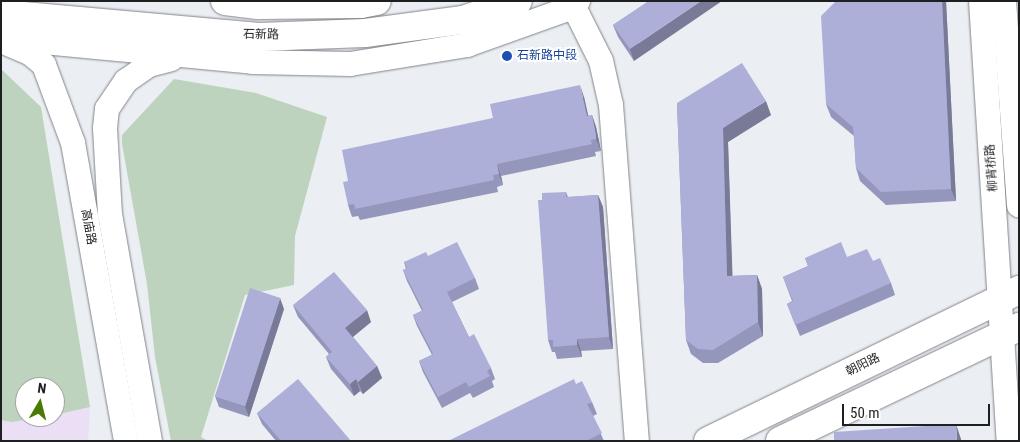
<!DOCTYPE html>
<meta charset="utf-8">
<style>
body{margin:0}
#map{position:relative;width:1020px;height:442px;overflow:hidden;background:#ebeef3;font-family:"Roboto Condensed","Noto Sans SC",sans-serif}
div>[style]{position:absolute}
[style*='--x']{left:calc(var(--x)*1px);top:calc(var(--y)*1px);width:calc(var(--w)*1px);rotate:calc(var(--a)*1deg)}
.education>*{inset:0;background:#eadff4}
.green>*{inset:0;background:#bdd3bd}
.roads{filter:drop-shadow(0 0 1px #818489) drop-shadow(0 0 1px #818489)}
.minor>*{height:24px;margin:-12px;padding:0 12px;transform-origin:12px;border-radius:12px;background:#fff}
.major>*{height:28px;margin:-14px;padding:0 14px;transform-origin:14px;border-radius:14px;background:#fff}
.wall>*{inset:0;background:#9596bb}
.shaded-wall>*{inset:0;background:#797a98}
.building>*{inset:0;background:#adafd9;transform-origin:0 0}
.dots>*{width:14px;height:14px;translate:-50% -50%;box-sizing:border-box;border:2px solid #fff;border-radius:50%}
span{translate:-50% -50%;white-space:nowrap;text-align:center;line-height:1.15;-webkit-text-stroke:4px #fff;paint-order:stroke}
.street-label{font-size:12px;color:#1e1f21}
.transit-label{font-size:12px;color:#164399}
.left{translate:0 -50%;text-align:left}
.frame{position:absolute;inset:0;border:2px solid #1e1f21;pointer-events:none}
.north{position:absolute;left:15px;top:377px;width:50px;height:50px;box-sizing:border-box;background:#fff;border:1px solid #a5a5a6;border-radius:50%;rotate:8deg;font-size:14px;font-weight:700;line-height:20px;text-align:center;color:#1e1f21}
.north::after{content:'';display:block;margin:auto;width:18px;height:22px;background:#497a02;clip-path:polygon(50% 0,100% 100%,50% 72%,0 100%)}
.scale{position:absolute;left:842px;top:404px;width:148px;height:22px;box-sizing:border-box;border:2px solid #1e1f21;border-top:0;padding-left:6px;font-size:15px;line-height:18px;white-space:nowrap;color:#1e1f21;-webkit-text-stroke:4px #fff;paint-order:stroke}
</style>
<div id="map">
<div class="education">
<i style="clip-path:polygon(90px 407px,88px 441px,1px 441px,1px 420px,29px 421px)"></i>
</div>
<div class="green">
<i style="clip-path:polygon(1px 69px,41px 107px,90px 407px,55px 415px,55px 387px,25px 387px,25px 417px,46px 417px,11px 422px,1px 420px)"></i>
<i style="clip-path:polygon(174px 79px,256px 93px,327px 117px,295px 236px,294px 285px,245px 295px,201px 437px,208px 441px,171px 441px,155px 357px,147px 284px,122px 144px,122px 135px)"></i>
</div>
<div class="roads">
<div class="minor">
<i style="--x:981;--y:1;--w:441;--a:86.4"></i>
<i style="--x:1004;--y:1;--w:205;--a:85.8"></i>
<i style="--x:573;--y:5;--w:63;--a:63.4"></i>
<i style="--x:601;--y:61;--w:45;--a:77.2"></i>
<i style="--x:611;--y:105;--w:337;--a:85.6"></i>
<i style="--x:1;--y:38;--w:253;--a:5.4"></i>
<i style="--x:253;--y:62;--w:97;--a:1.2"></i>
<i style="--x:350;--y:64;--w:119;--a:-9.2"></i>
<i style="--x:467;--y:45;--w:104;--a:-19.7"></i>
<i style="--x:565;--y:10;--w:16;--a:-35"></i>
<i style="--x:8;--y:44;--w:25;--a:23"></i>
<i style="--x:31;--y:54;--w:17;--a:40"></i>
<i style="--x:44;--y:65;--w:83;--a:69.6"></i>
<i style="--x:73;--y:143;--w:303;--a:79.9"></i>
<i style="--x:150;--y:441;--w:230;--a:-100"></i>
<i style="--x:110;--y:215;--w:87;--a:-93.3"></i>
<i style="--x:105;--y:128;--w:19;--a:-84"></i>
<i style="--x:107;--y:109;--w:34;--a:-56"></i>
<i style="--x:126;--y:81;--w:28;--a:-35"></i>
<i style="--x:149;--y:65;--w:23;--a:-15"></i>
</div>
<div class="major">
<i style="--x:225;--y:1;--w:33;--a:7"></i>
<i style="--x:258;--y:5;--w:103;--a:-0.6"></i>
<i style="--x:361;--y:4;--w:16;--a:-11"></i>
<i style="--x:1;--y:14;--w:259;--a:5.1"></i>
<i style="--x:259;--y:37;--w:106;--a:-2.2"></i>
<i style="--x:365;--y:33;--w:99;--a:-7.6"></i>
<i style="--x:463;--y:20;--w:58;--a:-19.1"></i>
<i style="--x:708;--y:441;--w:346;--a:-25.9"></i>
<i style="--x:780;--y:441;--w:265;--a:-25.5"></i>
</div>
</div>
<div class="wall">
<i style="clip-path:polygon(649px 1px,634px 61px,618px 37px,613px 25px)"></i>
<i style="clip-path:polygon(946px 1px,956px 201px,886px 205px,860px 181px,856px 168px,854px 136px,831px 117px,826px 104px)"></i>
<i style="clip-path:polygon(584px 97px,588px 116px,592px 115px,596px 127px,600px 146px,601px 151px,595px 152px,596px 156px,501px 176px,503px 185px,497px 187px,498px 192px,360px 220px,358px 216px,352px 217px,348px 205px,348px 181px,493px 118px)"></i>
<i style="clip-path:polygon(677px 103px,771px 115px,728px 142px,732px 276px,757px 275px,762px 289px,763px 336px,718px 363px,703px 363px,691px 354px,686px 340px)"></i>
<i style="clip-path:polygon(566px 192px,568px 197px,598px 195px,603px 207px,613px 349px,581px 351px,582px 357px,557px 359px,555px 352px,552px 352px,548px 340px)"></i>
<i style="clip-path:polygon(428px 256px,475px 278px,479px 289px,452px 302px,469px 337px,491px 368px,495px 379px,492px 381px,494px 387px,473px 398px,470px 393px,442px 408px,423px 372px,419px 361px,432px 355px,417px 326px,413px 315px,422px 311px,407px 281px,403px 270px,406px 269px,404px 262px)"></i>
<i style="clip-path:polygon(847px 257px,873px 261px,891px 283px,895px 295px,800px 336px,787px 304px,792px 301px,783px 277px,808px 266px,805px 258px)"></i>
<i style="clip-path:polygon(293px 305px,371px 322px,353px 337px,377px 366px,382px 378px,363px 394px,360px 391px,354px 396px,331px 369px,326px 357px,329px 354px,298px 317px)"></i>
<i style="clip-path:polygon(284px 309px,249px 417px,219px 407px,215px 396px)"></i>
<i style="clip-path:polygon(592px 402px,597px 414px,593px 416px,604px 441px,448px 441px)"></i>
<i style="clip-path:polygon(257px 413px,351px 441px,276px 441px,262px 424px)"></i>
</div>
<div class="shaded-wall">
<i style="clip-path:polygon(701px 1px,722px 1px,634px 61px,630px 49px)"></i>
<i style="clip-path:polygon(942px 1px,946px 1px,956px 201px,951px 189px)"></i>
<i style="clip-path:polygon(580px 85px,584px 97px,591px 128px,587px 116px)"></i>
<i style="clip-path:polygon(766px 101px,771px 115px,728px 142px,733px 290px,727px 276px,723px 128px)"></i>
<i style="clip-path:polygon(592px 115px,596px 127px,601px 151px,596px 139px)"></i>
<i style="clip-path:polygon(497px 164px,501px 176px,503px 185px,499px 174px)"></i>
<i style="clip-path:polygon(598px 195px,603px 207px,613px 349px,609px 337px)"></i>
<i style="clip-path:polygon(757px 275px,762px 289px,763px 336px,758px 322px)"></i>
<i style="clip-path:polygon(280px 298px,284px 309px,249px 417px,245px 406px)"></i>
<i style="clip-path:polygon(367px 310px,371px 322px,349px 340px,345px 328px)"></i>
<i style="clip-path:polygon(577px 339px,581px 351px,582px 357px,577px 345px)"></i>
<i style="clip-path:polygon(377px 366px,382px 378px,363px 394px,358px 382px)"></i>
<i style="clip-path:polygon(356px 379px,360px 391px,354px 396px,350px 384px)"></i>
<i style="clip-path:polygon(956px 424px,961px 439px,961px 441px,957px 441px)"></i>
</div>
<div class="building">
<i style="clip-path:polygon(649px 1px,701px 1px,630px 49px,613px 25px)"></i>
<i style="clip-path:polygon(836px 1px,942px 1px,951px 189px,881px 192px,856px 168px,853px 127px,826px 104px,821px 16px)"></i>
<i style="clip-path:polygon(742px 63px,766px 101px,723px 128px,727px 276px,757px 275px,758px 322px,713px 350px,698px 349px,686px 340px,677px 103px)"></i>
<i style="clip-path:polygon(580px 85px,587px 116px,592px 115px,596px 135px,596px 139px,591px 140px,592px 144px,497px 164px,499px 174px,493px 175px,494px 180px,355px 209px,354px 204px,348px 205px,343px 182px,348px 181px,342px 150px,493px 118px,490px 104px)"></i>
<i style="clip-path:polygon(566px 192px,566px 197px,598px 195px,609px 337px,577px 339px,577px 345px,553px 347px,553px 340px,548px 340px,538px 200px,542px 200px,542px 193px)"></i>
<i style="clip-path:polygon(457px 242px,475px 278px,447px 292px,469px 337px,474px 334px,491px 368px,487px 371px,490px 376px,469px 387px,466px 382px,438px 397px,419px 361px,433px 354px,413px 315px,423px 310px,403px 270px,407px 268px,404px 262px,426px 252px,428px 256px)"></i>
<i style="clip-path:polygon(841px 242px,847px 257px,867px 249px,873px 261px,880px 258px,891px 283px,795px 325px,787px 304px,793px 301px,783px 277px,808px 266px,805px 258px)"></i>
<i style="clip-path:polygon(334px 272px,367px 310px,345px 328px,377px 366px,358px 382px,356px 379px,350px 384px,326px 357px,332px 352px,293px 305px)"></i>
<i style="left:250px;top:288px;width:32px;height:114px;rotate:18deg"></i>
<i style="clip-path:polygon(298px 379px,351px 441px,281px 441px,257px 413px)"></i>
<i style="clip-path:polygon(574px 379px,576px 384px,582px 381px,592px 402px,587px 404px,602px 433px,586px 441px,448px 441px)"></i>
<i style="clip-path:polygon(956px 424px,957px 441px,834px 441px,834px 432px)"></i>
</div>
<div class="dots">
<i style="left:507px;top:56px;background:#1a4fb4"></i>
</div>
<div class="street-label">
<span style="left:261px;top:35px;rotate:1deg">石新路</span>
<span style="left:992px;top:168px;rotate:-94deg">柳背桥路</span>
<span style="left:88px;top:227px;rotate:80deg">高庙路</span>
<span style="left:863px;top:365px;rotate:-26deg">朝阳路</span>
</div>
<div class="transit-label">
<span class="left" style="left:517px;top:56px">石新路中段</span>
</div>
<div class="frame"></div>
<div class="north">N</div>
<div class="scale">50 m</div>
</div>
